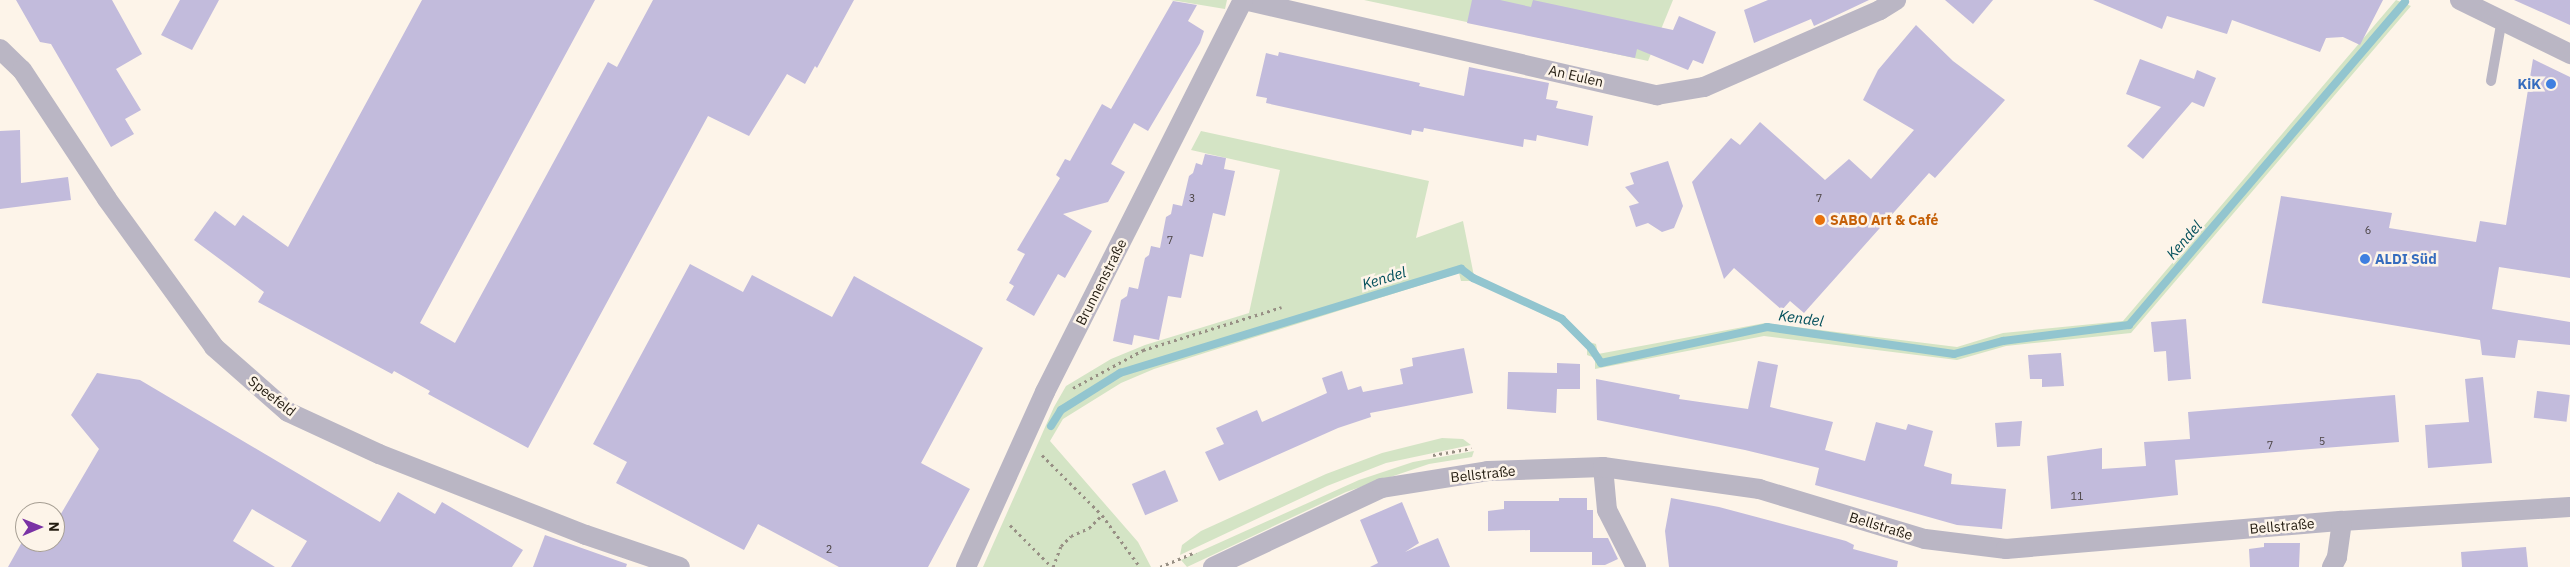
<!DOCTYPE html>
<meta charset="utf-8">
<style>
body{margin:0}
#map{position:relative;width:2570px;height:567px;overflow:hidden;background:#fdf4e9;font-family:"IBM Plex Sans",sans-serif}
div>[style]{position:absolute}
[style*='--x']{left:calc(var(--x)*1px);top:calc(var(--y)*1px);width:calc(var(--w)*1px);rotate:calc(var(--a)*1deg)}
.green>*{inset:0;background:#d4e4c5}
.stream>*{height:8px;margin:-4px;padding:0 4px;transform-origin:4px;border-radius:4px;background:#92c5cf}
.building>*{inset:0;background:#c2bbdc;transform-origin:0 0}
.path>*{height:3px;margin-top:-1.5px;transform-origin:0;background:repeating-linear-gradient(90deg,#978f84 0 2.5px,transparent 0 6.5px)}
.service>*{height:10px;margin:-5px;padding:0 5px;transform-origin:5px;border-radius:5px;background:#bab6c4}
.minor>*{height:20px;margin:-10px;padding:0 10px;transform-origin:10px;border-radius:10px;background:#bab6c4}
.dots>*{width:14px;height:14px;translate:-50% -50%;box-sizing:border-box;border:2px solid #fdf4e9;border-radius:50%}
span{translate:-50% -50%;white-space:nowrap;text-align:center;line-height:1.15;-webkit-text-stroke:5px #fdf4e9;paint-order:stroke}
.number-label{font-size:11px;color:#4b4444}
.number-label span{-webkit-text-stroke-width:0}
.street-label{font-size:14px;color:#231c11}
.shop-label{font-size:14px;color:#366cbe;font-weight:700}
.right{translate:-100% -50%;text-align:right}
.left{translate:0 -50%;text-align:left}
.food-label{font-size:14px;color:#c56008;font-weight:700}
.water-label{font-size:15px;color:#024f5b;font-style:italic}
.north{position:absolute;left:15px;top:502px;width:50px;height:50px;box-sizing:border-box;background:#fdf4e9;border:1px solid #a69e93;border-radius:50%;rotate:89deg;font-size:14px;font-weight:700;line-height:20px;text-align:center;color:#231c11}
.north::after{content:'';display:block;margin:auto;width:18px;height:22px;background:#7a32a5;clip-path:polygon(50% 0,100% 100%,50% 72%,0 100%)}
</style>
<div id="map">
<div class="green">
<i style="clip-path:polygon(1171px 0,1227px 0,1225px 9px)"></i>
<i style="clip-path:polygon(1364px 0,1673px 0,1648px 61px)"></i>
<i style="clip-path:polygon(2396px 0,2411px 6px,2131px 333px,2006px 346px,1957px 360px,1764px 336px,1595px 369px,1595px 358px,1587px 355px,1587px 347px,1567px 326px,1475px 281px,1461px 281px,1459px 273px,1154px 369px,1121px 383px,1063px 419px,1050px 441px,1138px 542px,1151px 567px,983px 567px,1054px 407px,1066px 386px,1111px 359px,1145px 345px,1249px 313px,1280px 170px,1191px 150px,1201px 131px,1429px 181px,1416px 238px,1463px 221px,1474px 276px,1566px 318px,1589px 342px,1596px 344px,1598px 354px,1765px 323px,1957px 347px,2003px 333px,2123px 321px)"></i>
<i style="clip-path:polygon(1442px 438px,1463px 439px,1471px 445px,1386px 463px,1327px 486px,1180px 555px,1182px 545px,1201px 531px,1326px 474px,1382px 453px)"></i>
<i style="clip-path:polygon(1474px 451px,1472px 457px,1429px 464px,1346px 492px,1187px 567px,1181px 560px,1359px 480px,1413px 462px)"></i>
</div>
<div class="stream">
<i style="--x:1051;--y:426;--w:19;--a:-58"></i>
<i style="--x:1061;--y:410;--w:70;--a:-32.1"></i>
<i style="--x:1120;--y:373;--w:357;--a:-17"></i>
<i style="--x:1461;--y:269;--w:15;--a:37"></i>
<i style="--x:1473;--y:278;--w:98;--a:24.7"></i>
<i style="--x:1562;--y:319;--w:41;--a:45"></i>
<i style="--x:1591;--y:348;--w:18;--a:56"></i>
<i style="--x:1601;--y:363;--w:170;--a:-12.2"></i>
<i style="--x:1767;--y:327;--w:189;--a:8.2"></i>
<i style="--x:1954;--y:354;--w:51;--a:-14.9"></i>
<i style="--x:2003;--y:341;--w:127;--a:-7.2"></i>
<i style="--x:2129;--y:325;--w:425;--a:-49.5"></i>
</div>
<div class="building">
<i style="clip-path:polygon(16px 0,112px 0,142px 54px,116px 69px,141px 110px,125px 119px,134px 134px,111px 147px,51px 44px,40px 42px)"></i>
<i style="clip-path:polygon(180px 0,219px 0,192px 50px,161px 35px)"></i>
<i style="clip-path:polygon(422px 0,595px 0,420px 323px,455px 343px,608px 62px,617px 67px,653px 0,854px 0,817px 68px,815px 66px,805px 84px,787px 74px,749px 136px,708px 116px,528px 448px,428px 394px,430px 391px,394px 371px,392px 374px,258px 302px,264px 292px,194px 240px,215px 211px,235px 226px,243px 215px,288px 247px)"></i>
<i style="clip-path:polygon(1472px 0,1500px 0,1531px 7px,1533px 0,1673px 30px,1679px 16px,1716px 32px,1703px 64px,1693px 60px,1688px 70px,1637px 49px,1635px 58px,1467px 23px)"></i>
<i style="clip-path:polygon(1768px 0,1869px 0,1814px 26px,1811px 19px,1754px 43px,1744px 10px)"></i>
<i style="clip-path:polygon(1945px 0,1993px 0,1973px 24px)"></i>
<i style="clip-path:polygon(2093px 0,2383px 0,2360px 45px,2343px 37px,2326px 38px,2320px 52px,2232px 20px,2227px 34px,2167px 16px,2162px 29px)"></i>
<i style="clip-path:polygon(2514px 0,2570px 0,2570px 25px)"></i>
<i style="clip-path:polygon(1173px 1px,1197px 5px,1188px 21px,1204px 31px,1200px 43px,1148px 131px,1134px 123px,1111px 164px,1125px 172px,1108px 202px,1063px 214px,1092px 231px,1065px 278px,1058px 274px,1034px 316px,1006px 300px,1014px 286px,1009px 283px,1025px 254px,1017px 250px,1060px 178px,1056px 175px,1065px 159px,1070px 161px,1102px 104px,1111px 109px)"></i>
<i style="clip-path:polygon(1916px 25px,1953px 61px,2005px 100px,1935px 178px,1929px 173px,1804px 313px,1790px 301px,1782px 310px,1734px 268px,1724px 279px,1692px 182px,1731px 138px,1740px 145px,1760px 122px,1825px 180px,1849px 159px,1871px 179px,1914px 130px,1863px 100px,1878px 70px)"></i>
<i style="clip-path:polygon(1279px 52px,1420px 83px,1419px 86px,1464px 96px,1469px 67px,1549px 83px,1546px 99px,1558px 101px,1556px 108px,1593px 116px,1588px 146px,1537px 135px,1536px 141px,1524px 139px,1523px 147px,1424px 128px,1423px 132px,1412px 130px,1411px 135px,1266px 103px,1267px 98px,1256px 96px,1266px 53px,1278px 56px)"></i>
<i style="clip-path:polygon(2140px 59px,2194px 79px,2197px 70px,2216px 78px,2204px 107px,2192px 102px,2143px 159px,2127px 146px,2161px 107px,2126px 94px)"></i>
<i style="clip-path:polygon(2533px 59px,2570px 77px,2570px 278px,2499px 267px,2492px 309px,2570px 322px,2570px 345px,2518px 340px,2515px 358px,2482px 355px,2480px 340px,2262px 303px,2281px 196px,2392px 213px,2389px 228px,2476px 242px,2480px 221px,2506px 225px)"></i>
<i style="clip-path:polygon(20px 130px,21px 183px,68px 177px,71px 200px,0 209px,0 131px)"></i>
<i style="clip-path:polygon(1205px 154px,1226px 158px,1224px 169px,1235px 171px,1225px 216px,1213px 213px,1203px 257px,1190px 254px,1181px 298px,1168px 296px,1159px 340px,1134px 335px,1132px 345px,1113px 341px,1121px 300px,1127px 296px,1129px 287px,1138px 289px,1145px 258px,1149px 255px,1151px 246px,1160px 248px,1166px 217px,1171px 214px,1173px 204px,1182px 206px,1189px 176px,1193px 173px,1196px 163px,1202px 165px)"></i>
<i style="clip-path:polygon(1668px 161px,1683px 206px,1674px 228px,1662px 232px,1648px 223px,1636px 227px,1629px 206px,1639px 203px,1625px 187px,1634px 184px,1630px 173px)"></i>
<i style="clip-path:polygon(690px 264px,743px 292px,752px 275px,832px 317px,854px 276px,983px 348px,921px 463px,970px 489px,928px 567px,839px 567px,758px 524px,744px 550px,616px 483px,627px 462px,593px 444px)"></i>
<i style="clip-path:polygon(2186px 319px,2191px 379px,2168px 381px,2166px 351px,2154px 352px,2151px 322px)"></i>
<i style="clip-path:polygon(1464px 348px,1473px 393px,1370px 413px,1371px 417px,1338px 428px,1219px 481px,1205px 452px,1224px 444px,1216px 428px,1257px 410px,1262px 422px,1327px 393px,1322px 378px,1342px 371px,1348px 390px,1361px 386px,1363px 392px,1403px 384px,1400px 369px,1413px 366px,1412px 358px)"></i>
<i style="clip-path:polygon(2061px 353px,2064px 386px,2042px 387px,2042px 379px,2030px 379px,2028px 355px)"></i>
<i style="clip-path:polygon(1758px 361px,1778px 365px,1770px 407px,1833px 422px,1825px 450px,1865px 461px,1876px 422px,1906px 430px,1908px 424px,1933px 431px,1924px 466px,1952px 474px,1951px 484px,2006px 489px,2002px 529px,1957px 525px,1815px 485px,1819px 468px,1745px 450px,1597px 420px,1596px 379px,1680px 395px,1679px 399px,1748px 409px)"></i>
<i style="clip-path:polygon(1557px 363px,1580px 364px,1580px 389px,1557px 389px,1556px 413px,1507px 409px,1508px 372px,1557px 373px)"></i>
<i style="clip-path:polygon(97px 373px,140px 380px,380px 522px,398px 492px,435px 514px,442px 502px,523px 550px,512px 567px,291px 567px,307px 541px,252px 509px,233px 541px,275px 567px,8px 567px,22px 542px,38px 552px,44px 542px,55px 542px,55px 524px,99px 449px,71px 415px)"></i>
<i style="clip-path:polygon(2483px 377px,2492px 463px,2428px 468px,2425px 425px,2469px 422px,2465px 379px)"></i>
<i style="left:2537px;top:391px;width:33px;height:27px;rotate:7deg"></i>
<i style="clip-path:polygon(2395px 395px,2399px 442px,2175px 460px,2178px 495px,2051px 509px,2047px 456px,2102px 448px,2102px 469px,2146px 466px,2144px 442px,2190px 439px,2188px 412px)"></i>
<i style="clip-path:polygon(2022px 421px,2020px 446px,1997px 447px,1995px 423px)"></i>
<i style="left:1165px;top:470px;width:34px;height:36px;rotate:67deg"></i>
<i style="clip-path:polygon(1559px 498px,1587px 498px,1587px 510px,1593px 510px,1593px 538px,1608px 538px,1618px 559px,1605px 565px,1592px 565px,1592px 552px,1530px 552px,1530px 530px,1488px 531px,1488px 511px,1504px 509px,1504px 501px,1559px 501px)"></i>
<i style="clip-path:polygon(1671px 498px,1719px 507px,1846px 541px,1854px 545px,1853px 549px,1898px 561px,1897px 567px,1669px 567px,1665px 531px)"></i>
<i style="clip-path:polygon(1402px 502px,1419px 543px,1405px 552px,1438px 538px,1450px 567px,1370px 567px,1378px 563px,1360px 520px)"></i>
<i style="clip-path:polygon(545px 535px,627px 564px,626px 567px,533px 567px)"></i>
<i style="clip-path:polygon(2264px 543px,2300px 543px,2299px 567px,2250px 567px,2249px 549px,2264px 547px)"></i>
<i style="clip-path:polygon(2526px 547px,2528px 567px,2462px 567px,2461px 552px)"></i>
</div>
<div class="path">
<i style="--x:1073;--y:388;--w:80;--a:-28.5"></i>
<i style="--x:1143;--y:350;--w:145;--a:-17.2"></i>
<i style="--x:1042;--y:455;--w:85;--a:45"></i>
<i style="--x:1102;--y:515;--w:64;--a:53.8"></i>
<i style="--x:1433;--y:455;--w:39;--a:-10"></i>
<i style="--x:1010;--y:525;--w:59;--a:45"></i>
<i style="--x:1053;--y:567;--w:22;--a:-69"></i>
<i style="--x:1061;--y:546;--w:14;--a:-45"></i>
<i style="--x:1071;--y:536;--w:20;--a:-24"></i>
<i style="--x:1089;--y:528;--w:18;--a:-45"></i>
<i style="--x:1160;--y:567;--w:39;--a:-23"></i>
</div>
<div class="service">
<i style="--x:2491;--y:81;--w:63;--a:-79.9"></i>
</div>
<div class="minor">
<i style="--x:1244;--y:0;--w:424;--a:13"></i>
<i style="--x:1657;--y:95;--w:48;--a:-9.7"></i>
<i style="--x:1704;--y:87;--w:192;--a:-23.6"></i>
<i style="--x:1880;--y:10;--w:19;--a:-32"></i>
<i style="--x:2460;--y:0;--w:123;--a:26.1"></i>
<i style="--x:0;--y:49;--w:30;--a:44"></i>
<i style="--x:22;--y:70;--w:154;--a:56.6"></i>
<i style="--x:107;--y:199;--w:183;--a:54.1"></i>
<i style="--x:214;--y:347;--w:98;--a:41.3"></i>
<i style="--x:288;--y:412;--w:100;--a:24.8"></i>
<i style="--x:379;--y:454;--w:222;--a:21.4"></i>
<i style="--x:586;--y:535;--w:99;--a:18.8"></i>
<i style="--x:1603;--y:467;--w:43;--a:84.7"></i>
<i style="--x:1607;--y:510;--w:64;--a:63"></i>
<i style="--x:966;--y:567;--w:192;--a:-65.7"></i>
<i style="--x:1045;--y:392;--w:439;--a:-63.2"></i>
<i style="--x:1213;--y:567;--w:187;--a:-25.1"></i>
<i style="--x:1382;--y:488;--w:107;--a:-9.1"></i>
<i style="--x:1488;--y:471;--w:115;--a:-2"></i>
<i style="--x:1603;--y:467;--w:158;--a:8"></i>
<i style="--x:1759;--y:489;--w:173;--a:16.8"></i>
<i style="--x:1925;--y:539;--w:82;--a:7"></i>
<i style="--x:2006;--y:549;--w:337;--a:-4.8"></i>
<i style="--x:2342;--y:521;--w:228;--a:-3.5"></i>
<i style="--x:2332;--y:567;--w:11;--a:-63"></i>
<i style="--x:2337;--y:557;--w:36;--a:-82"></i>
</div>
<div class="dots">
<i style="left:2551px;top:84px;background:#3f7fe0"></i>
<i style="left:1820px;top:220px;background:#e8710a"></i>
<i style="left:2365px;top:259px;background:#3f7fe0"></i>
</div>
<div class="number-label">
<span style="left:1192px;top:198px">3</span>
<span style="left:1819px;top:198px">7</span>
<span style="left:2368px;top:230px">6</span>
<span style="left:1170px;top:240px">7</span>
<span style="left:2322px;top:441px">5</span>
<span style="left:2270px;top:445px">7</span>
<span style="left:2077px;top:496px">11</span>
<span style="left:829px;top:549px">2</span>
</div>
<div class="street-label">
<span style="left:1576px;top:76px;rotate:13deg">An Eulen</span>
<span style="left:1101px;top:282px;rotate:-63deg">Brunnenstraße</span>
<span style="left:272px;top:396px;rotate:38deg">Speefeld</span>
<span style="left:1483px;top:474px;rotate:-6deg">Bellstraße</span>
<span style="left:1881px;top:526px;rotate:17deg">Bellstraße</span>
<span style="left:2282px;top:526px;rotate:-5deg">Bellstraße</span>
</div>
<div class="shop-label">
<span class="right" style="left:2541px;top:84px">KiK</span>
<span class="left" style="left:2375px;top:259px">ALDI Süd</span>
</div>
<div class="food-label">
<span class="left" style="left:1830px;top:220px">SABO Art &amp; Café</span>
</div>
<div class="water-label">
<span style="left:2184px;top:240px;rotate:-49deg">Kendel</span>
<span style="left:1384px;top:278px;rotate:-17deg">Kendel</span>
<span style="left:1801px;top:318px;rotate:8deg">Kendel</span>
</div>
<div class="north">N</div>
</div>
